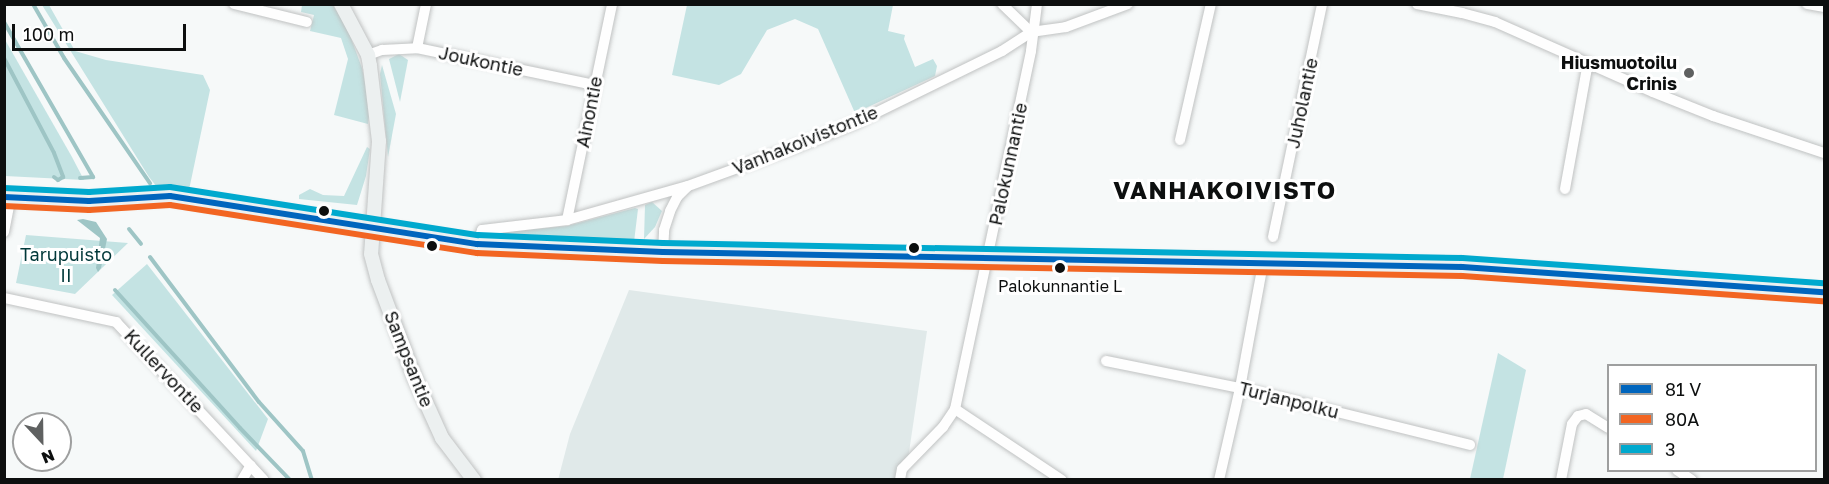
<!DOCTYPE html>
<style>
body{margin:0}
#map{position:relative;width:1829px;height:484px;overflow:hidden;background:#f6f9f9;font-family:"Golos Text",sans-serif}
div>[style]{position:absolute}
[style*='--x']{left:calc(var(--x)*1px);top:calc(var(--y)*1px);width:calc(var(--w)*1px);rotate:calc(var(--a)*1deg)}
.built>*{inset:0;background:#e0e9e9}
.green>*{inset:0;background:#c4e3e3}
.water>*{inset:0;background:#9ec5c5}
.stream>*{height:4px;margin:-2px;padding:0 2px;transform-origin:2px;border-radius:2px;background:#9ec5c5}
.roads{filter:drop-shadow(0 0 2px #c0c2c2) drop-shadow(0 0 2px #c0c2c2)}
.street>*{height:10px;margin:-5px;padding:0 5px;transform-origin:5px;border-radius:5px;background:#fefefe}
.secondary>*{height:14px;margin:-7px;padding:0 7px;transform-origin:7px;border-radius:7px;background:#ecf0f0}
.bus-1>*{height:6px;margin:-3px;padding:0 3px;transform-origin:3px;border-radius:3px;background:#0065bd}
.bus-2>*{height:6px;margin:-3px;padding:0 3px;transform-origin:3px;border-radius:3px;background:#f26522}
.bus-3>*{height:6px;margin:-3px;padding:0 3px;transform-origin:3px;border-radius:3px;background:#00a9ce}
.dots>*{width:16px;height:16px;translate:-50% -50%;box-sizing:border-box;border:3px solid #fff;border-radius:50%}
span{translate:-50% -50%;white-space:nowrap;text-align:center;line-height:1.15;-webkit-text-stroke:6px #fff;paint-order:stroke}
.bus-label{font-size:16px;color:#0d0f0f}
.street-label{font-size:18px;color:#0d0f0f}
.poi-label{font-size:18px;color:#0d0f0f;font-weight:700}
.right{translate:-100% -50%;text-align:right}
.park-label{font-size:18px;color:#013839}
.district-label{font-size:24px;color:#0d0f0f;font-weight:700;letter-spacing:1.5px}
.frame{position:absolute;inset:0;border:6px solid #0d0f0f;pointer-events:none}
.legend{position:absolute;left:1607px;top:364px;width:210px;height:108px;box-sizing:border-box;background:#fff;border:2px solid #9e9f9f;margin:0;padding:8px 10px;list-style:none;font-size:18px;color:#0d0f0f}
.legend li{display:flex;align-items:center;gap:12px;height:30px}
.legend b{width:30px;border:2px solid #9e9f9f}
.north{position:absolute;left:12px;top:412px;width:60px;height:60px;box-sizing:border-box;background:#fff;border:2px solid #9e9f9f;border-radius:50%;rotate:158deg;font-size:16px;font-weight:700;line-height:24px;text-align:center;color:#0d0f0f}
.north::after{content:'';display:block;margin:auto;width:21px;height:27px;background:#5f6161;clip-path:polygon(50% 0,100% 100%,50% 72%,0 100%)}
.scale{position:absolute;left:12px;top:24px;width:174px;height:27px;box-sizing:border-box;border:3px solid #0d0f0f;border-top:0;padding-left:8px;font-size:18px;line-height:21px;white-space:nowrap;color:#0d0f0f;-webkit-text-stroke:4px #fff;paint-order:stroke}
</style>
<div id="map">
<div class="built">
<i style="clip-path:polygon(629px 290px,927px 331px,905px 479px,558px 480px,570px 434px)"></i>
</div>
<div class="green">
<i style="clip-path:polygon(42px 5px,49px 5px,75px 51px,106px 60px,203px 75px,210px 90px,189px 190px,157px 187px,149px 177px)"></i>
<i style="clip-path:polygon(302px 5px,333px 5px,348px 30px,362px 68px,370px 105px,368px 124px,334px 115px,348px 59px,341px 38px,310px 31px,314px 15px,301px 12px)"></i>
<i style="clip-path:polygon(687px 5px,893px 5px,888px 31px,905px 35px,904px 39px,915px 67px,933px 59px,937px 66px,935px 76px,855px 113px,818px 29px,795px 19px,767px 30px,741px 74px,719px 85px,672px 75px)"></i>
<i style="clip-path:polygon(4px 38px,72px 157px,84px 180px,5px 176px)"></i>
<i style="clip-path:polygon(399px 54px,408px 60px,400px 102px,389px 59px)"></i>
<i style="clip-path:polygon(382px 65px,396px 114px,388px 157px,380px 74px)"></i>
<i style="clip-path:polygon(367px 147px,370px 149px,366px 176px,357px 205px,299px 199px,299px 195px,310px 189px,323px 195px,344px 196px)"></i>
<i style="clip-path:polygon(652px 202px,662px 211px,655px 227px,644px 239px,645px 205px)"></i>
<i style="clip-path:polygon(635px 208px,638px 209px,634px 242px,618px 244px,494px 236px,495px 233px,567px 226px)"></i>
<i style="clip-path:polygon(26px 235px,128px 243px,75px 294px,16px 283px)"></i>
<i style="clip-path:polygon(147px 264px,268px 419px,256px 451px,112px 295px)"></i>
<i style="clip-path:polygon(1498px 353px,1526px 370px,1503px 479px,1470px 479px)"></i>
</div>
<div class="water">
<i style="clip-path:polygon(83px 219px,96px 222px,107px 239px,101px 268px,98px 272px,96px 268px,100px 238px,77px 220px)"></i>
</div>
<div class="stream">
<i style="--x:33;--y:4;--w:62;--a:60.1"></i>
<i style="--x:64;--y:58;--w:152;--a:55.5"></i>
<i style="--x:4;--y:22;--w:179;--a:60.1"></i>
<i style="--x:93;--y:177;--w:13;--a:176"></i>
<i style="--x:4;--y:58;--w:107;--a:62.2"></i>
<i style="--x:54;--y:153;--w:26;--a:69"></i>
<i style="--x:63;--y:177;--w:6;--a:149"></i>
<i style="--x:58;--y:180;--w:5;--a:-143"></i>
<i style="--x:129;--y:229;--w:19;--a:51"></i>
<i style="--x:150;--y:257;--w:181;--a:53.1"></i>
<i style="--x:259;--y:402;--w:66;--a:48.1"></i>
<i style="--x:303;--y:451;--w:30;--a:73"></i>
<i style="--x:115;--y:290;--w:186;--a:47.8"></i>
<i style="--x:240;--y:428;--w:72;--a:46.1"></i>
</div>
<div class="roads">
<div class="street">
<i style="--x:234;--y:4;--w:75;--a:13.9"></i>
<i style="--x:1002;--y:4;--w:40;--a:44"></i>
<i style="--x:1417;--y:4;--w:46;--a:11.3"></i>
<i style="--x:1462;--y:13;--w:34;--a:15"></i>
<i style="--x:1495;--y:22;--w:173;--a:23.9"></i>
<i style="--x:1653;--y:92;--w:65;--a:21.8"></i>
<i style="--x:1713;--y:116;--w:117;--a:18.4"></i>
<i style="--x:1807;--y:4;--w:17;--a:10"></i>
<i style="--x:417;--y:48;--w:45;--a:-78.4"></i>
<i style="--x:368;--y:55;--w:15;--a:-20"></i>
<i style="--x:382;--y:50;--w:35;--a:-3"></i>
<i style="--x:417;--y:48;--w:181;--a:11.8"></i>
<i style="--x:1180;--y:140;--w:139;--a:-77.2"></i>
<i style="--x:1565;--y:189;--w:128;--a:-79.7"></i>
<i style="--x:567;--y:220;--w:221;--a:-78.2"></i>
<i style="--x:4;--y:232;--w:36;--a:-79"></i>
<i style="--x:1273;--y:237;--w:238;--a:-78.1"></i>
<i style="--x:477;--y:244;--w:15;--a:-70"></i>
<i style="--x:482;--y:230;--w:86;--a:-6.7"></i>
<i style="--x:567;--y:220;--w:126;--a:-15.7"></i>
<i style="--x:688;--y:186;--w:117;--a:-20"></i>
<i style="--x:798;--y:146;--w:59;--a:-21.8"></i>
<i style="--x:853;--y:124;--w:166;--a:-26.1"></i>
<i style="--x:1002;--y:51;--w:35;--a:-33"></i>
<i style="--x:1031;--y:32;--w:35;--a:-8"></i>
<i style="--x:1066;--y:27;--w:66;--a:-20.4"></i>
<i style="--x:663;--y:252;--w:22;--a:-87"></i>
<i style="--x:664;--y:230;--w:20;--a:-72"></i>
<i style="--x:670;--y:211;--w:16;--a:-63"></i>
<i style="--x:677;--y:197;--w:14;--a:-45"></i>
<i style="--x:4;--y:298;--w:115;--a:12.1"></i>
<i style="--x:116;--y:322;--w:216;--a:46.9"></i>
<i style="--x:1106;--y:361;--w:137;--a:11.4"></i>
<i style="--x:1240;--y:388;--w:237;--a:13.9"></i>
<i style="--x:955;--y:409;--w:128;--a:33.6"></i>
<i style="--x:1677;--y:470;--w:18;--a:34"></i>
<i style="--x:242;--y:480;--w:17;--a:-59"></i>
<i style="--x:900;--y:480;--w:11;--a:-80"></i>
<i style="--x:902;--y:469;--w:59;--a:-45.7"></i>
<i style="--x:943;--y:427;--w:22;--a:-56"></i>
<i style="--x:955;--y:409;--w:366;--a:-78"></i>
<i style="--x:1031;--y:51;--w:47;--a:-82.7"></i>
<i style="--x:1219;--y:480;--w:94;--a:-77.1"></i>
<i style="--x:1240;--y:388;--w:126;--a:-79.5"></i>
<i style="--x:1561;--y:480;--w:57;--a:-78.9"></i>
<i style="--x:1572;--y:424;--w:10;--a:-53"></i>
<i style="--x:1578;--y:416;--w:8;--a:-14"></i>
<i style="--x:1586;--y:414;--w:26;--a:32"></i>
</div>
<div class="secondary">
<i style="--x:341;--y:4;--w:58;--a:62.1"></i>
<i style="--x:368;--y:55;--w:11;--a:80"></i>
<i style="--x:370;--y:66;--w:76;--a:83.2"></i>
<i style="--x:379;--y:141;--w:113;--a:94"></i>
<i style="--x:371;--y:254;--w:27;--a:75"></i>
<i style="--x:378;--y:280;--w:103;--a:69.4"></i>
<i style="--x:414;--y:376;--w:68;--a:65.7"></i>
<i style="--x:442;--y:438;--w:53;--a:52.7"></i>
<i style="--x:4;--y:197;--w:85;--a:2.7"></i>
<i style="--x:89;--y:201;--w:81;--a:-3.5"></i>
<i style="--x:170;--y:196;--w:311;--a:8.9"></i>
<i style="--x:477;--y:244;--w:186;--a:2.5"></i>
<i style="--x:663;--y:252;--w:799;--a:1.08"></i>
<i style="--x:1462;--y:267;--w:363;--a:4"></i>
</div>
</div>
<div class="bus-1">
<i style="--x:4;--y:197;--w:85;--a:2.7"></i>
<i style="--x:89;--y:201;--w:81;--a:-3.5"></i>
<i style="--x:170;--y:196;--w:311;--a:8.9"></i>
<i style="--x:477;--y:244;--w:186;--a:2.5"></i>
<i style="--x:663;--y:252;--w:799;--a:1.08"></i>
<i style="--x:1462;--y:267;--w:363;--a:4"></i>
</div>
<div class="bus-2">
<i style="--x:4;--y:206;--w:85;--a:2.7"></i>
<i style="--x:89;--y:210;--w:81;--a:-3.5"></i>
<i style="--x:170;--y:205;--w:311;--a:8.9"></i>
<i style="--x:477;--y:253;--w:186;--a:2.5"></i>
<i style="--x:663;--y:261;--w:799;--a:1.08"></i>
<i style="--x:1462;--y:276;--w:362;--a:4"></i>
</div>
<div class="bus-3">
<i style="--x:4;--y:188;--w:85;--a:2.7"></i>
<i style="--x:89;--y:192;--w:81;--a:-3.5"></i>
<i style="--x:170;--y:187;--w:312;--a:8.9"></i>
<i style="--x:478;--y:235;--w:185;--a:2.5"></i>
<i style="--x:663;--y:243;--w:799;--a:1.08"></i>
<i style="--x:1462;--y:258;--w:363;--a:4"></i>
</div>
<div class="dots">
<i style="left:1689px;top:73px;background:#5f6161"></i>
<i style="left:324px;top:211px;background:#0d0f0f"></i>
<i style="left:432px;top:246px;background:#0d0f0f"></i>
<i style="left:914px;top:248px;background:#0d0f0f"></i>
<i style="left:1060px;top:268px;background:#0d0f0f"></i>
</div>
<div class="bus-label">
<span style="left:1060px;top:286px">Palokunnantie L</span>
</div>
<div class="street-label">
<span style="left:481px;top:61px;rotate:12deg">Joukontie</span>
<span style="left:1302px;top:103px;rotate:-78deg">Juholantie</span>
<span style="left:589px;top:112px;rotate:-79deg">Ainontie</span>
<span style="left:805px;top:140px;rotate:-22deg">Vanhakoivistontie</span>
<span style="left:1008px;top:164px;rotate:-78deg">Palokunnantie</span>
<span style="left:409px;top:359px;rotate:68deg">Sampsantie</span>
<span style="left:164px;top:371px;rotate:47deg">Kullervontie</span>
<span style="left:1289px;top:400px;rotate:14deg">Turjanpolku</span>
</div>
<div class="poi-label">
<span class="right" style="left:1677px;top:73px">Hiusmuotoilu<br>Crinis</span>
</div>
<div class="park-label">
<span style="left:66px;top:265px">Tarupuisto<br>II</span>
</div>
<div class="district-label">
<span style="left:1225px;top:190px">VANHAKOIVISTO</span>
</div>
<div class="frame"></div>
<ul class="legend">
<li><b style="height:8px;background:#0065bd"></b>81 V</li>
<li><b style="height:8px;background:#f26522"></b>80A</li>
<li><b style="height:8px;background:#00a9ce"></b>3</li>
</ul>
<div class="north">N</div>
<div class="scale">100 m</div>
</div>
